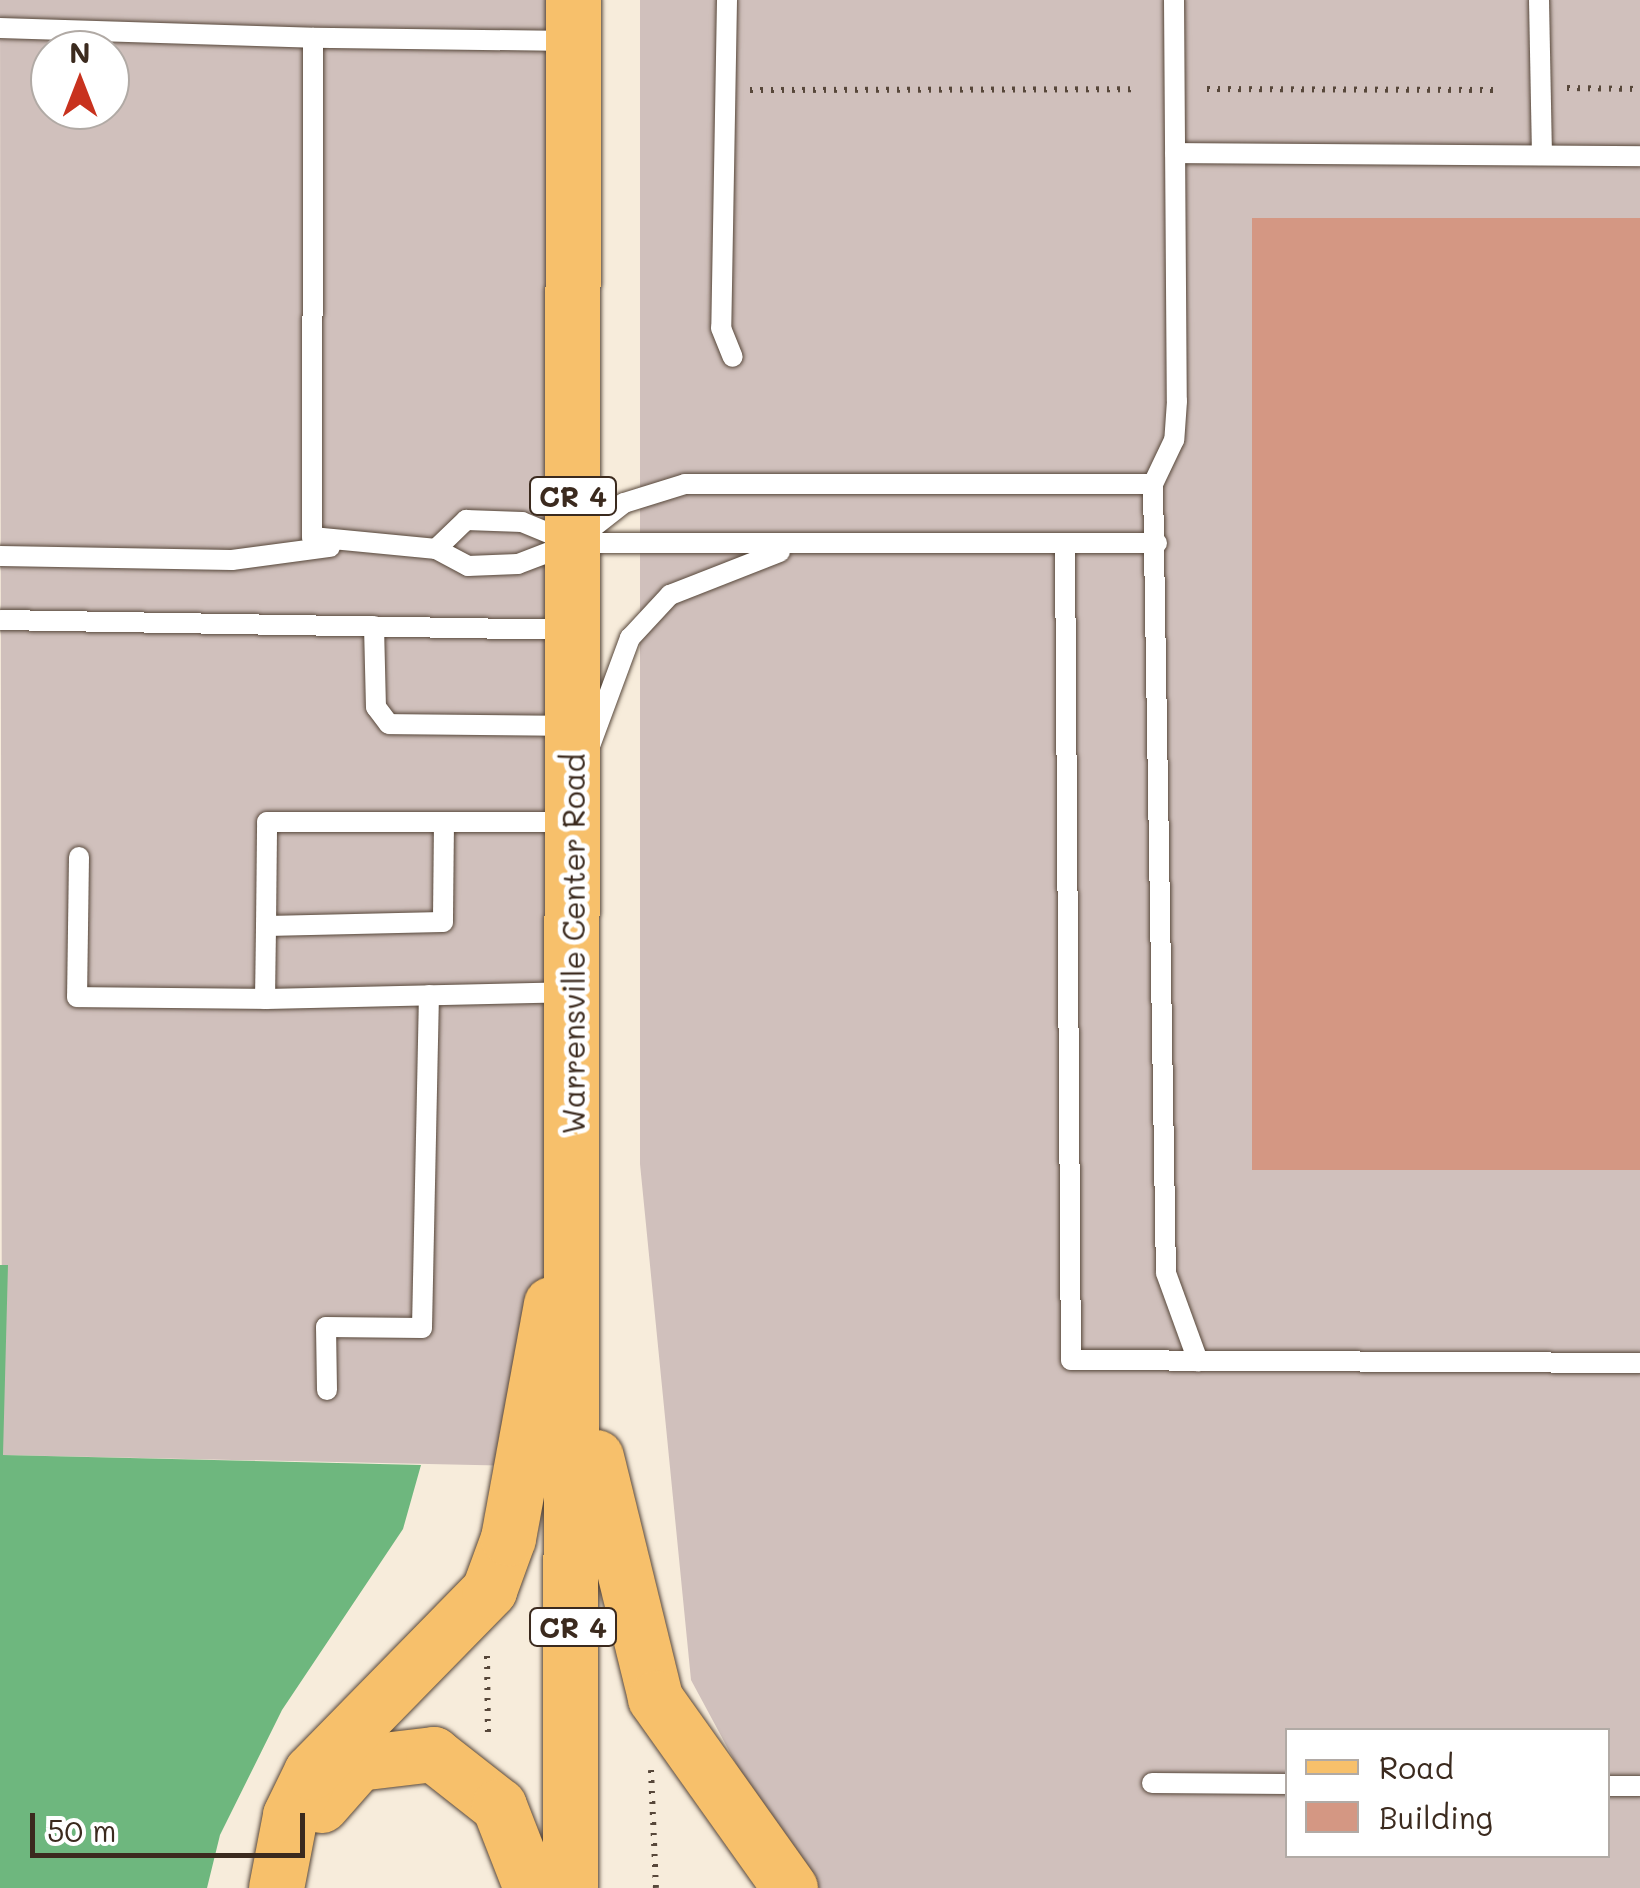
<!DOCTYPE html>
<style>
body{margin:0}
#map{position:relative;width:1640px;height:1888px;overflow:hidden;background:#f7ecdb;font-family:Mali,sans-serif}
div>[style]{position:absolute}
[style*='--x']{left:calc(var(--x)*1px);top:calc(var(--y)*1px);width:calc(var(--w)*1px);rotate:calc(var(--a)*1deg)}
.industrial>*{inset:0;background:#d0c0bc}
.forest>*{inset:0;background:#6eb77e}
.building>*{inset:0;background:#d49783;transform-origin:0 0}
.path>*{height:6px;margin-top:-3px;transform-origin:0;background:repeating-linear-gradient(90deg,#57473a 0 2.5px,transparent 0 10.5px)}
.roads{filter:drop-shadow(0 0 2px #57473a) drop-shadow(0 0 2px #57473a)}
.lane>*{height:20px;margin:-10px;padding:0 10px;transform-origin:10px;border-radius:10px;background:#fff}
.primary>*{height:55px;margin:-27.5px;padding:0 27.5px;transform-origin:27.5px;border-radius:27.5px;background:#f7c06b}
span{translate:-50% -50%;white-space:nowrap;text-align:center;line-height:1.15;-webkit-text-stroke:10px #fff;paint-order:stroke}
.shield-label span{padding:2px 8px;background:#fff;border:2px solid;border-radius:8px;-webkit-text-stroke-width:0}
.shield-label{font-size:28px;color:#3b2a1e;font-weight:700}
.street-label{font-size:30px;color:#3b2a1e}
.legend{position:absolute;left:1285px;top:1728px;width:325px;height:130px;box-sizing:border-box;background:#fff;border:2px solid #b1aaa5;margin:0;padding:12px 18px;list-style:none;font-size:30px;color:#3b2a1e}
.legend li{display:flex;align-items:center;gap:20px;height:50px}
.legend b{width:50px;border:2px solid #b1aaa5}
.north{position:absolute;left:30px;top:30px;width:100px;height:100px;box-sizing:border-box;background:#fff;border:2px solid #b1aaa5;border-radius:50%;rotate:0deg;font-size:28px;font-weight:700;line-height:40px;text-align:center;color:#3b2a1e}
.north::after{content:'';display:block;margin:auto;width:35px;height:45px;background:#c8321e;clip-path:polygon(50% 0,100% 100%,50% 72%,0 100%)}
.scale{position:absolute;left:30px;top:1813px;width:275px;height:45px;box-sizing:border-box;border:5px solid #3b2a1e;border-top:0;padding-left:12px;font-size:30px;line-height:35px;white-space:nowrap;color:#3b2a1e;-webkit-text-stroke:8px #fff;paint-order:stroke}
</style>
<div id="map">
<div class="industrial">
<i style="clip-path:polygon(evenodd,0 0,573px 0,573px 1183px,521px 1466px,2px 1455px,0 0,50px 50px,110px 50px,110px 110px,50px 110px,50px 50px)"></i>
<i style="clip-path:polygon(evenodd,640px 0,1640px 0,1640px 1888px,803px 1888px,691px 1680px,640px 1164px,640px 0,1288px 1730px,1608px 1730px,1608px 1856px,1288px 1856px,1288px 1730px)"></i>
</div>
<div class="forest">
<i style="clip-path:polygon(0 1265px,8px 1265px,3px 1455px,421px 1465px,403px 1529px,282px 1710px,220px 1835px,207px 1888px,0 1888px)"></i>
</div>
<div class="building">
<i style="left:1252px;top:218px;width:388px;height:952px"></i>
</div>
<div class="path">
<i style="--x:1567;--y:88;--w:73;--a:0.8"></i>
<i style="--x:1207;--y:89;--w:288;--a:0.2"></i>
<i style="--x:750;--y:90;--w:388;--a:-0.1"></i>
<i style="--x:487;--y:1656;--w:82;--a:89.3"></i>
<i style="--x:651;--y:1770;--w:118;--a:87.6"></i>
</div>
<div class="roads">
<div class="lane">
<i style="--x:727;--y:0;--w:328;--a:91"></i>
<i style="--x:721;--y:328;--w:31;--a:68"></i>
<i style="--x:1174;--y:0;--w:401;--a:89.6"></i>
<i style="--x:1177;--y:401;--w:39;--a:94"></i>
<i style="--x:1174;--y:440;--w:49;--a:115.5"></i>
<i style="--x:1153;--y:484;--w:789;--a:89.06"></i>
<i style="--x:1166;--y:1273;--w:94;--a:70"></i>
<i style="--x:1539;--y:0;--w:155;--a:88.9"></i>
<i style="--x:0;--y:28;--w:313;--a:1.8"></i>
<i style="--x:571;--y:41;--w:258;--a:-179.3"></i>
<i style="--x:313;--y:38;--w:499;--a:90.1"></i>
<i style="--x:312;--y:537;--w:125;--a:5.5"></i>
<i style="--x:436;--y:549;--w:36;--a:28"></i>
<i style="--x:468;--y:566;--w:50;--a:-2.3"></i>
<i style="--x:518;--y:564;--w:59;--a:-20.9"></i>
<i style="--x:573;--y:543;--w:65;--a:-38.1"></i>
<i style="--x:624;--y:503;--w:64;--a:-17.3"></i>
<i style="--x:685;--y:484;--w:468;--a:0"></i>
<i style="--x:1175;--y:153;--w:465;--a:0.4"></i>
<i style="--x:436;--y:549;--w:42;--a:-44"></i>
<i style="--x:466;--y:520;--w:56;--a:2"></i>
<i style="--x:522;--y:522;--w:55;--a:22.4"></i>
<i style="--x:573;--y:543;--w:584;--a:0"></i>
<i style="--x:1065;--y:549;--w:811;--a:89.58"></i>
<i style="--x:1071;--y:1360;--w:569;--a:0.3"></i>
<i style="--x:0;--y:556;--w:232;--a:1"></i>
<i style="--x:232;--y:560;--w:99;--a:-7.6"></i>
<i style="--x:0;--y:620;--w:571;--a:1"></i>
<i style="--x:374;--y:626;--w:81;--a:88.6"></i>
<i style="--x:376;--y:707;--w:21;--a:53"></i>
<i style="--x:389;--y:724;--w:182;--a:0.6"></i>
<i style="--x:587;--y:754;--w:124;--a:-69.7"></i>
<i style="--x:630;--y:638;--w:59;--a:-47.1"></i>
<i style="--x:670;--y:595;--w:118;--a:-21.4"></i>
<i style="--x:444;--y:822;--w:100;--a:90.6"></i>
<i style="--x:443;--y:922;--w:177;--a:178.7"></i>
<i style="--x:266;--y:926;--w:104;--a:-89.4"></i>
<i style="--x:267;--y:822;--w:304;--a:0"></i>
<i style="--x:79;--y:857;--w:140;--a:90.8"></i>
<i style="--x:77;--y:997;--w:188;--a:0.6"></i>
<i style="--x:265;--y:999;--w:73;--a:-89.2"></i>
<i style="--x:265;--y:999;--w:303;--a:-1.3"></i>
<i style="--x:327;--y:1390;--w:63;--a:-90.9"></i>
<i style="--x:326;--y:1327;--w:96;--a:0.6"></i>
<i style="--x:422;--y:1328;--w:333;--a:-88.8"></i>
<i style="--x:1152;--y:1783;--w:136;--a:0.4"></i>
<i style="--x:1608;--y:1786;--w:32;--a:0"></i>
</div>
<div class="primary">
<i style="--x:596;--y:1457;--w:248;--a:76.2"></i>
<i style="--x:655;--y:1698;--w:233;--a:54.6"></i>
<i style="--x:321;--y:1805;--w:56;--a:-48.6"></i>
<i style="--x:358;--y:1763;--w:76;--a:-6.8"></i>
<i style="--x:433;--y:1754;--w:84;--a:38.2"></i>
<i style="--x:499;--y:1806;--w:88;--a:68.7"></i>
<i style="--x:276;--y:1888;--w:74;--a:-79.1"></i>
<i style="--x:290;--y:1815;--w:48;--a:-64"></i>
<i style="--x:311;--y:1772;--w:255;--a:-45.6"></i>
<i style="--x:489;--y:1590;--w:55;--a:-69.9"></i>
<i style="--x:508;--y:1538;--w:238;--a:-79.6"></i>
<i style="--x:570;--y:1888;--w:1888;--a:-89.91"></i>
</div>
</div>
<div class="shield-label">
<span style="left:573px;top:496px">CR 4</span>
<span style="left:573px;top:1627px">CR 4</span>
</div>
<div class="street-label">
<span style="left:573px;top:944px;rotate:-90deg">Warrensville Center Road</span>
</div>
<ul class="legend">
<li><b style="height:12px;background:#f7c06b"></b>Road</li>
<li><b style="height:28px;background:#d49783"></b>Building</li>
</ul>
<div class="north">N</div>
<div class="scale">50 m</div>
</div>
